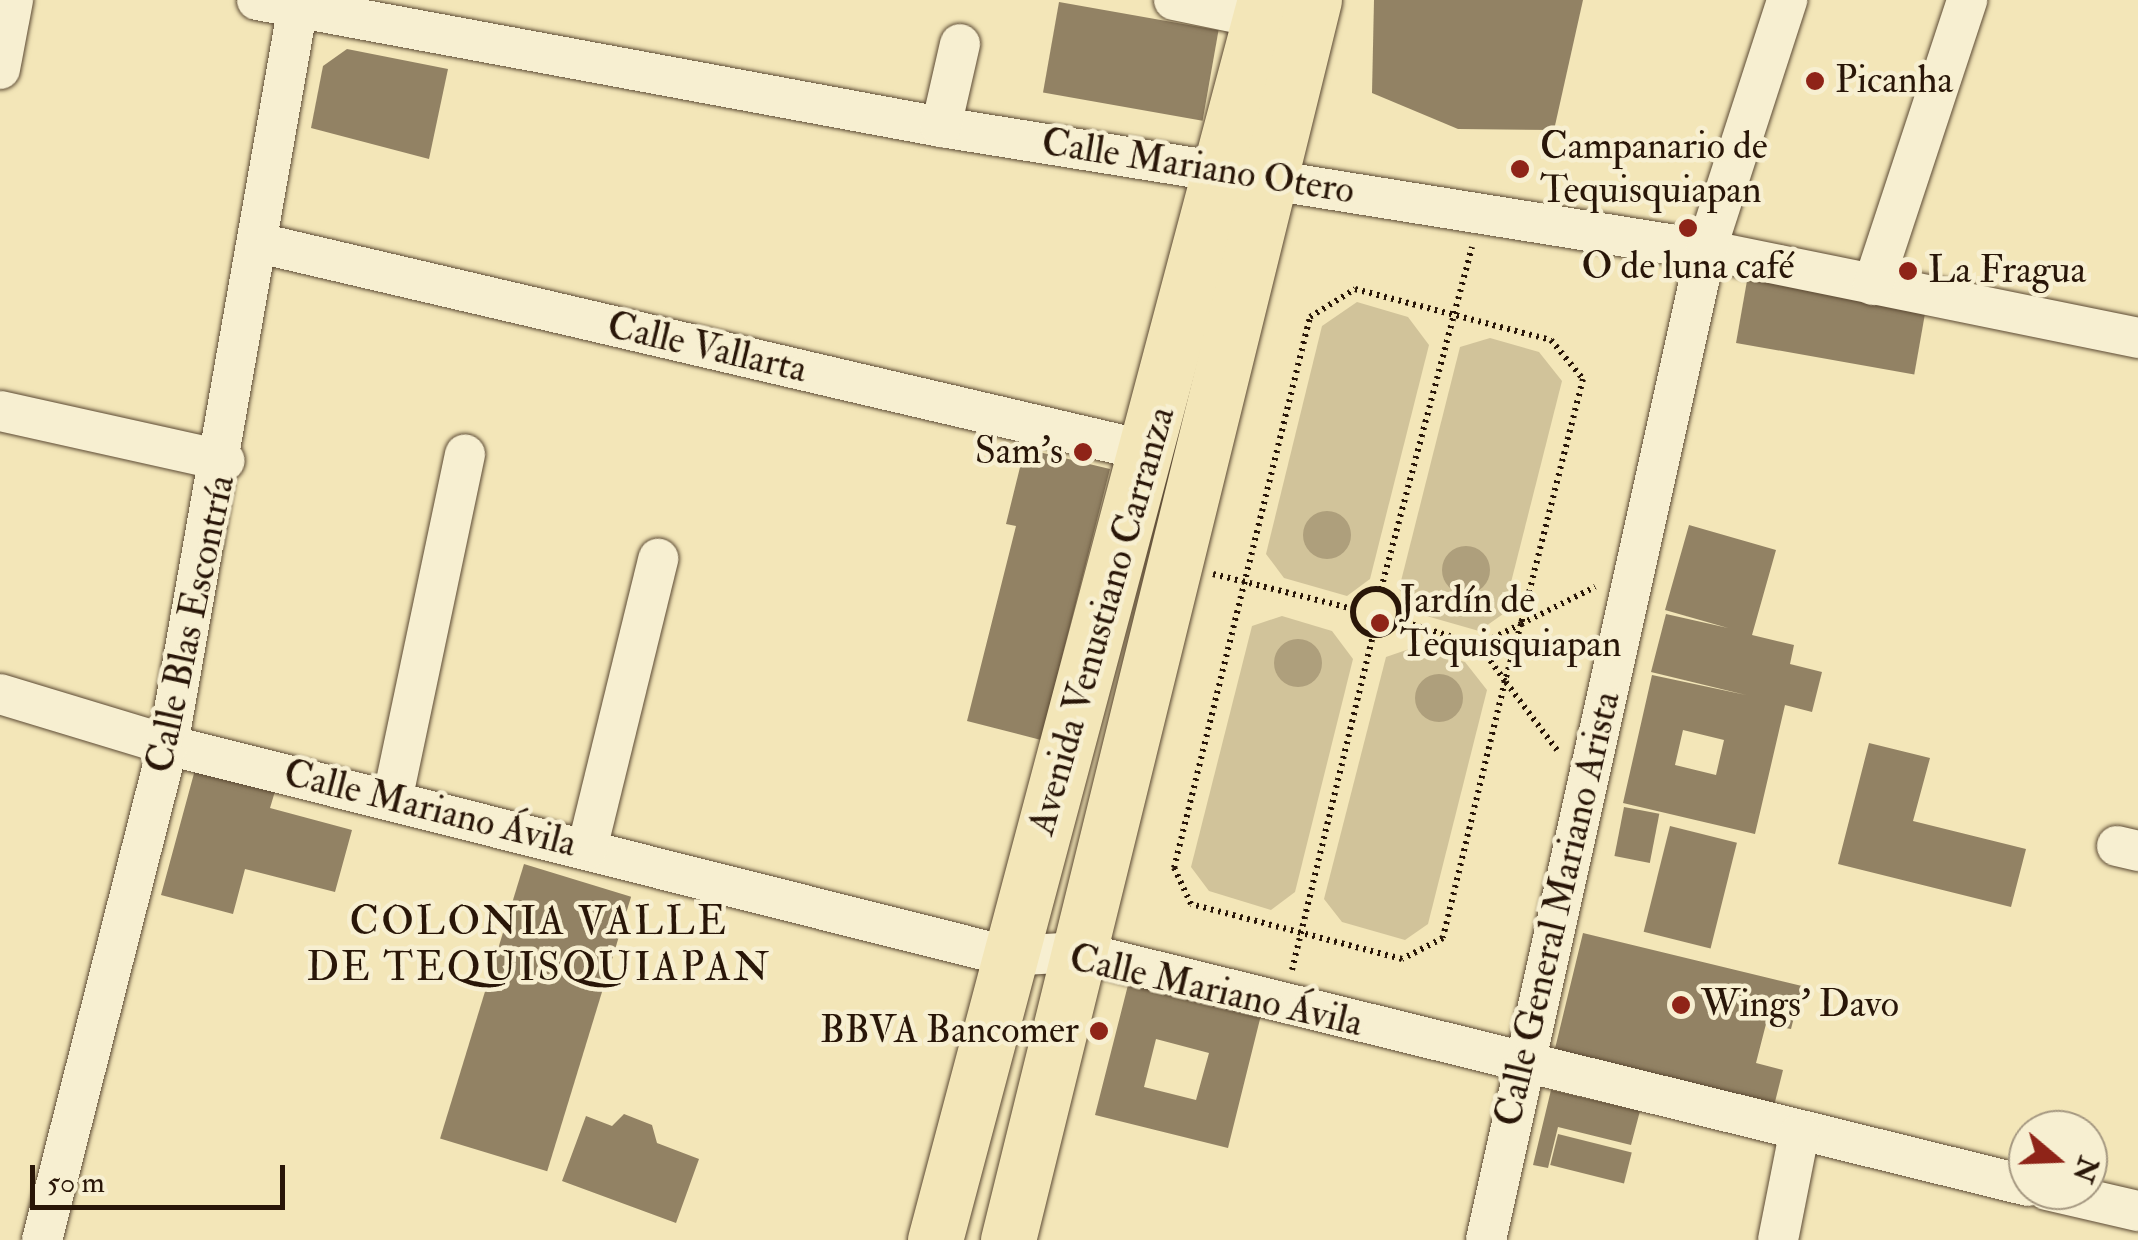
<!DOCTYPE html>
<meta charset="utf-8">
<style>
body{margin:0}
#map{position:relative;width:2138px;height:1240px;overflow:hidden;background:#f3e6b8;font-family:"IM FELL Double Pica",serif}
div>[style]{position:absolute}
[style*='--x']{left:calc(var(--x)*1px);top:calc(var(--y)*1px);width:calc(var(--w)*1px);rotate:calc(var(--a)*1deg)}
.green>*{inset:0;background:#d1c39a}
.water>*{inset:0;background:#ae9f7c}
.round{border-radius:50%}
.building>*{inset:0;background:#928264;transform-origin:0 0}
.path>*{height:6px;margin-top:-3px;transform-origin:0;background:repeating-linear-gradient(90deg,#291608 0 2.5px,transparent 0 7.5px)}
.path>.ring{margin:-3px;padding:0;box-sizing:content-box;background:none;border:6px solid #291608;border-radius:50%}
.roads{filter:drop-shadow(0 0 2px #5c4a34) drop-shadow(0 0 2px #5c4a34)}
.street>*{height:40px;margin:-20px;padding:0 20px;transform-origin:20px;border-radius:20px;background:#f7efd1}
.primary>*{height:55px;margin:-27.5px;padding:0 27.5px;transform-origin:27.5px;border-radius:27.5px;background:#f3e6b8}
.dots>*{width:28px;height:28px;translate:-50% -50%;box-sizing:border-box;border:5px solid #f7efd1;border-radius:50%}
span{translate:-50% -50%;white-space:nowrap;text-align:center;line-height:1.15;-webkit-text-stroke:9px #f7efd1;paint-order:stroke}
.poi-label{font-size:38px;color:#291608}
.left{translate:0 -50%;text-align:left}
.right{translate:-100% -50%;text-align:right}
.street-label{font-size:38px;color:#291608}
.neighbourhood-label{font-size:40px;color:#291608;letter-spacing:2.5px}
.north{position:absolute;left:2008px;top:1110px;width:100px;height:100px;box-sizing:border-box;background:#f7efd1;border:2px solid #a59881;border-radius:50%;rotate:109deg;font-size:28px;font-weight:700;line-height:40px;text-align:center;color:#291608}
.north::after{content:'';display:block;margin:auto;width:35px;height:45px;background:#8f2418;clip-path:polygon(50% 0,100% 100%,50% 72%,0 100%)}
.scale{position:absolute;left:30px;top:1165px;width:255px;height:45px;box-sizing:border-box;border:5px solid #291608;border-top:0;padding-left:12px;font-size:30px;line-height:35px;white-space:nowrap;color:#291608;-webkit-text-stroke:8px #f7efd1;paint-order:stroke}
</style>
<div id="map">
<div class="green">
<i style="clip-path:polygon(1357px 302px,1408px 317px,1429px 345px,1370px 579px,1347px 596px,1284px 578px,1266px 554px,1322px 326px)"></i>
<i style="clip-path:polygon(1490px 338px,1539px 352px,1562px 381px,1503px 614px,1479px 631px,1416px 613px,1399px 589px,1460px 347px)"></i>
<i style="clip-path:polygon(1282px 616px,1332px 631px,1353px 659px,1295px 892px,1271px 910px,1209px 891px,1191px 867px,1252px 626px)"></i>
<i style="clip-path:polygon(1415px 647px,1465px 662px,1487px 690px,1428px 924px,1405px 940px,1342px 922px,1324px 899px,1386px 657px)"></i>
</div>
<div class="water">
<i class="round" style="left:1303px;top:511px;width:48px;height:48px"></i>
<i class="round" style="left:1442px;top:546px;width:48px;height:48px"></i>
<i class="round" style="left:1274px;top:639px;width:48px;height:48px"></i>
<i class="round" style="left:1415px;top:674px;width:48px;height:48px"></i>
</div>
<div class="building">
<i style="clip-path:polygon(1374px 0,1583px 0,1554px 130px,1458px 129px,1372px 93px)"></i>
<i style="left:1059px;top:2px;width:162px;height:92px;rotate:10deg"></i>
<i style="clip-path:polygon(347px 49px,448px 69px,429px 159px,311px 128px,323px 66px)"></i>
<i style="left:1748px;top:275px;width:181px;height:69px;rotate:10deg"></i>
<i style="clip-path:polygon(1039px 452px,1110px 469px,1041px 740px,967px 721px,1016px 526px,1006px 524px,1023px 455px)"></i>
<i style="clip-path:polygon(evenodd,1689px 525px,1776px 550px,1752px 635px,1794px 645px,1790px 664px,1822px 672px,1812px 712px,1785px 705px,1755px 834px,1623px 803px,1652px 675px,1746px 695px,1651px 672px,1666px 614px,1728px 628px,1665px 610px,1689px 525px,1683px 730px,1724px 740px,1716px 775px,1675px 765px,1683px 730px)"></i>
<i style="clip-path:polygon(1869px 743px,1930px 758px,1913px 821px,2026px 849px,2011px 907px,1838px 864px)"></i>
<i style="clip-path:polygon(196px 766px,276px 788px,270px 808px,352px 830px,335px 892px,245px 869px,233px 914px,161px 895px)"></i>
<i style="left:1624px;top:807px;width:36px;height:50px;rotate:11deg"></i>
<i style="left:1670px;top:826px;width:69px;height:109px;rotate:14deg"></i>
<i style="left:524px;top:864px;width:112px;height:287px;rotate:17deg"></i>
<i style="clip-path:polygon(1583px 933px,1802px 986px,1791px 1029px,1766px 1024px,1756px 1063px,1783px 1070px,1772px 1114px,1552px 1061px)"></i>
<i style="clip-path:polygon(evenodd,1129px 981px,1261px 1015px,1228px 1148px,1095px 1115px,1129px 981px,1156px 1039px,1209px 1053px,1196px 1100px,1144px 1087px,1156px 1039px)"></i>
<i style="clip-path:polygon(1551px 1090px,1640px 1111px,1631px 1145px,1558px 1127px,1548px 1168px,1533px 1165px)"></i>
<i style="clip-path:polygon(624px 1114px,652px 1125px,657px 1143px,699px 1159px,676px 1223px,562px 1181px,586px 1116px,612px 1126px)"></i>
<i style="left:1558px;top:1134px;width:76px;height:32px;rotate:14deg"></i>
</div>
<div class="path">
<i style="--x:1213;--y:574;--w:144;--a:14"></i>
<i class="ring" style="left:1353px;top:589px;width:40px;height:40px"></i>
<i style="--x:1381;--y:589;--w:354;--a:-75.1"></i>
<i style="--x:1398;--y:620;--w:85;--a:17.2"></i>
<i style="--x:1479;--y:645;--w:47;--a:-26.6"></i>
<i style="--x:1521;--y:624;--w:59;--a:105.7"></i>
<i style="--x:1505;--y:681;--w:44;--a:-125.8"></i>
<i style="--x:1557;--y:750;--w:86;--a:-127"></i>
<i style="--x:1505;--y:681;--w:264;--a:103.6"></i>
<i style="--x:1443;--y:938;--w:46;--a:152.9"></i>
<i style="--x:1402;--y:959;--w:218;--a:-165.4"></i>
<i style="--x:1191;--y:904;--w:40;--a:-115"></i>
<i style="--x:1174;--y:868;--w:568;--a:-76.14"></i>
<i style="--x:1310;--y:317;--w:53;--a:-31.9"></i>
<i style="--x:1355;--y:289;--w:203;--a:14.6"></i>
<i style="--x:1551;--y:340;--w:50;--a:50.6"></i>
<i style="--x:1583;--y:379;--w:253;--a:104.2"></i>
<i style="--x:1521;--y:624;--w:83;--a:-26.6"></i>
<i style="--x:1292;--y:970;--w:344;--a:-76.4"></i>
</div>
<div class="roads">
<div class="street">
<i style="--x:257;--y:0;--w:696;--a:10.52"></i>
<i style="--x:941;--y:127;--w:775;--a:9.13"></i>
<i style="--x:1706;--y:250;--w:441;--a:11.5"></i>
<i style="--x:1174;--y:0;--w:89;--a:11.7"></i>
<i style="--x:0;--y:69;--w:70;--a:-79.3"></i>
<i style="--x:941;--y:127;--w:85;--a:-77.1"></i>
<i style="--x:263;--y:244;--w:913;--a:13.17"></i>
<i style="--x:1873;--y:285;--w:300;--a:-71.7"></i>
<i style="--x:0;--y:411;--w:230;--a:12.5"></i>
<i style="--x:0;--y:694;--w:176;--a:16.9"></i>
<i style="--x:168;--y:745;--w:865;--a:14.12"></i>
<i style="--x:1007;--y:956;--w:72;--a:-3.2"></i>
<i style="--x:1079;--y:952;--w:977;--a:13.85"></i>
<i style="--x:393;--y:796;--w:349;--a:-78.1"></i>
<i style="--x:2117;--y:846;--w:22;--a:13"></i>
<i style="--x:587;--y:849;--w:299;--a:-76.2"></i>
<i style="--x:2047;--y:1190;--w:93;--a:13"></i>
<i style="--x:42;--y:1240;--w:511;--a:-75.72"></i>
<i style="--x:168;--y:745;--w:756;--a:-80.03"></i>
<i style="--x:1486;--y:1240;--w:1014;--a:-77.47"></i>
<i style="--x:1706;--y:250;--w:263;--a:-72"></i>
<i style="--x:1778;--y:1240;--w:108;--a:-78.8"></i>
</div>
<div class="primary">
<i style="--x:935;--y:1240;--w:1283;--a:-75.1"></i>
<i style="--x:1008;--y:1240;--w:1277;--a:-76.14"></i>
</div>
</div>
<div class="dots">
<i style="left:1815px;top:81px;background:#8f2418"></i>
<i style="left:1520px;top:169px;background:#8f2418"></i>
<i style="left:1688px;top:228px;background:#8f2418"></i>
<i style="left:1908px;top:271px;background:#8f2418"></i>
<i style="left:1083px;top:452px;background:#8f2418"></i>
<i style="left:1380px;top:623px;background:#8f2418"></i>
<i style="left:1681px;top:1005px;background:#8f2418"></i>
<i style="left:1099px;top:1031px;background:#8f2418"></i>
</div>
<div class="poi-label">
<span class="left" style="left:1835px;top:81px">Picanha</span>
<span class="left" style="left:1540px;top:169px">Campanario de<br>Tequisquiapan</span>
<span style="left:1688px;top:267px">O de luna café</span>
<span class="left" style="left:1928px;top:271px">La Fragua</span>
<span class="right" style="left:1063px;top:452px">Sam's</span>
<span class="left" style="left:1400px;top:623px">Jardín de<br>Tequisquiapan</span>
<span class="left" style="left:1701px;top:1005px">Wings' Davo</span>
<span class="right" style="left:1079px;top:1031px">BBVA Bancomer</span>
</div>
<div class="street-label">
<span style="left:1198px;top:167px;rotate:9deg">Calle Mariano Otero</span>
<span style="left:707px;top:348px;rotate:13deg">Calle Vallarta</span>
<span style="left:1102px;top:621px;rotate:-74deg">Avenida Venustiano Carranza</span>
<span style="left:191px;top:624px;rotate:-78deg">Calle Blas Escontría</span>
<span style="left:430px;top:809px;rotate:14deg">Calle Mariano Ávila</span>
<span style="left:1558px;top:909px;rotate:-77deg">Calle General Mariano Arista</span>
<span style="left:1216px;top:991px;rotate:13deg">Calle Mariano Ávila</span>
</div>
<div class="neighbourhood-label">
<span style="left:539px;top:945px">COLONIA VALLE<br>DE TEQUISQUIAPAN</span>
</div>
<div class="north">N</div>
<div class="scale">50 m</div>
</div>
